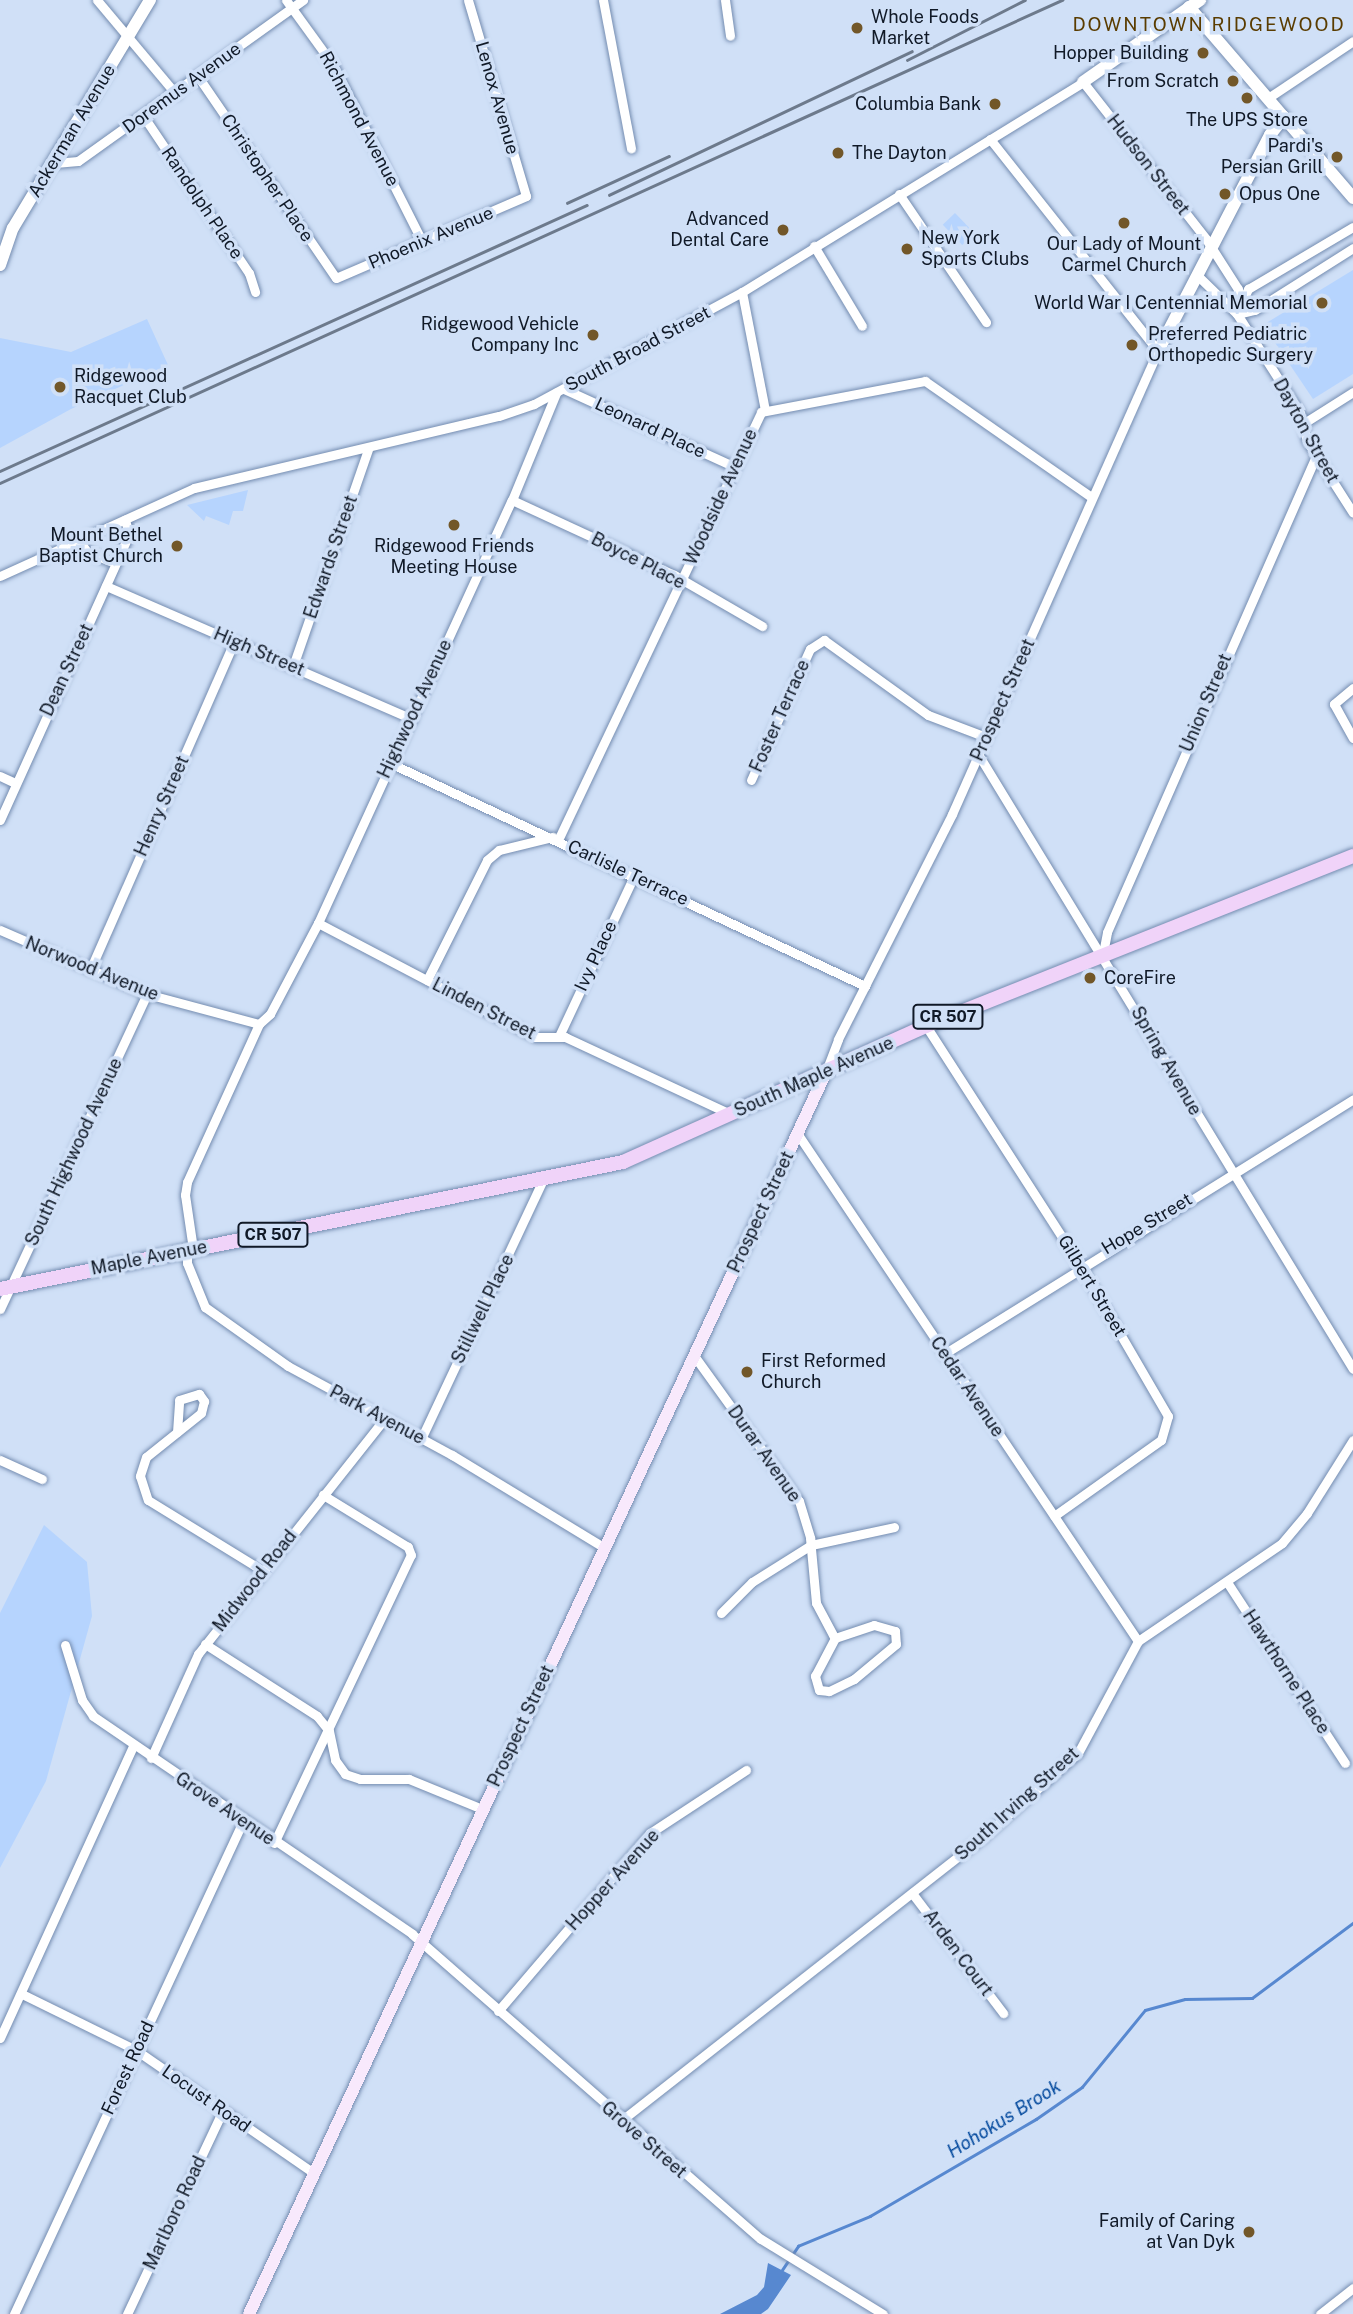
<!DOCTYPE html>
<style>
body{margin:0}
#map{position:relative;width:1353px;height:2314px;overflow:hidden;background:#d0e0f7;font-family:"Public Sans",sans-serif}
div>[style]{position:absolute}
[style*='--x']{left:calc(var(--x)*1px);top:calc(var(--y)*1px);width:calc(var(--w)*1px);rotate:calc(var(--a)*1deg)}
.green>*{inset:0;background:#b6d4fe;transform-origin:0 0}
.water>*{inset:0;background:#5788d0}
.stream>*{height:2.5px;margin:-1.25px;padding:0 1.25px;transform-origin:1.25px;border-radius:1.25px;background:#5788d0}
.roads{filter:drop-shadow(0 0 2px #748cb0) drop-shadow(0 0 2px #748cb0)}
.minor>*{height:9px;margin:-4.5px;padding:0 4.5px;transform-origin:4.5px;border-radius:4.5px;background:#fff}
.tertiary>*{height:12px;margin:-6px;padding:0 6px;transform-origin:6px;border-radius:6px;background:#fff}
.secondary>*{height:12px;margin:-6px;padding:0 6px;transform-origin:6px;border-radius:6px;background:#f8e9fc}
.primary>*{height:14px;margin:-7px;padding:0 7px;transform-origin:7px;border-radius:7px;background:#f0d3f9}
.rail>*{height:2.5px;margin:-1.25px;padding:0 1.25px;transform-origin:1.25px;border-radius:1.25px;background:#6d7a8c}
.dots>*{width:19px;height:19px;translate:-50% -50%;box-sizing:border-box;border:4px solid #d0e0f7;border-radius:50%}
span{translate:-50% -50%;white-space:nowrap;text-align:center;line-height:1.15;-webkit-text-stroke:7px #d0e0f7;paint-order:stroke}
.shield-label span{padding:2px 5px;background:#d0e0f7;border:2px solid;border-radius:5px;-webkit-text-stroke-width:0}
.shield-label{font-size:16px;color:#101927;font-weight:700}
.poi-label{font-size:18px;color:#101927}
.left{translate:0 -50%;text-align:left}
.right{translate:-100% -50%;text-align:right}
.street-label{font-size:18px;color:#101927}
.neighbourhood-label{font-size:19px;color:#5a3c00;letter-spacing:2px}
.water-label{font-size:19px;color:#03499d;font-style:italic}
</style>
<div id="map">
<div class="green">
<i style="left:955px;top:213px;width:28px;height:17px;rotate:46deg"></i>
<i style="clip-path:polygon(1353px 270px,1353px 374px,1313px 399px,1263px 325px)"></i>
<i style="clip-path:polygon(147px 319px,168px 365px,71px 409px,0 448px,0 338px,71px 352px)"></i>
<i style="clip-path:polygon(248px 490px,243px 511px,233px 511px,229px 525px,206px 516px,204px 521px,187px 505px)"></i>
<i style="clip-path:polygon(44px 1525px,87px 1562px,92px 1616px,46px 1781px,0 1868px,0 1613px)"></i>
</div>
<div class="water">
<i style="clip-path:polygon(768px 2263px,791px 2275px,768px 2309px,761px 2314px,720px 2314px,757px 2295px,764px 2287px)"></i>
</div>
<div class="stream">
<i style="--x:782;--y:2270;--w:29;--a:-56"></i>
<i style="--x:798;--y:2246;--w:78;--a:-22.6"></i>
<i style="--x:870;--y:2216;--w:192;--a:-30.3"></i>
<i style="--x:1036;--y:2119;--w:56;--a:-34.8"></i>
<i style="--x:1082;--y:2087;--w:99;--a:-50.7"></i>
<i style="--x:1145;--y:2010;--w:41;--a:-15.4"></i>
<i style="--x:1185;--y:1999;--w:67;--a:-0.9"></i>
<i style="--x:1252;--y:1998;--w:126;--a:-36.6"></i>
</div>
<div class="roads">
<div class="minor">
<i style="--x:97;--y:0;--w:123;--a:50"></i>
<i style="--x:286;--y:0;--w:80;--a:54.1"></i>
<i style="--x:333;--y:65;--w:199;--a:63.2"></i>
<i style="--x:603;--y:0;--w:151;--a:79.3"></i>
<i style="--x:725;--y:0;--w:36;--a:82"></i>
<i style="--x:199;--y:78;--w:242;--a:55.6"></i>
<i style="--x:336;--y:278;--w:207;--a:-23.3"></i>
<i style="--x:526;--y:196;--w:204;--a:-106.5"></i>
<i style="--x:1268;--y:98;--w:102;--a:-33.8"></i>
<i style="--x:144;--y:117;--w:188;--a:56.1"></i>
<i style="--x:249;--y:273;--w:20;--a:72"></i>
<i style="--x:990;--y:139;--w:270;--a:51.6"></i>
<i style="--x:55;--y:163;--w:23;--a:-5"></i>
<i style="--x:78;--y:161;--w:277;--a:-35.6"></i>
<i style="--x:899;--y:194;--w:155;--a:55.8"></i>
<i style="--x:814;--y:246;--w:93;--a:59"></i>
<i style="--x:1199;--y:277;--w:53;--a:44.2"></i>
<i style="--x:1237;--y:314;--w:117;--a:57.5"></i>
<i style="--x:1300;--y:413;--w:29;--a:76"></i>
<i style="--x:1307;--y:441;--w:85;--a:57.4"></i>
<i style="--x:742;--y:292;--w:120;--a:79"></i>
<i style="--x:1241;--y:304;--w:17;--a:-65"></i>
<i style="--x:1248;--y:289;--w:122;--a:-30.6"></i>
<i style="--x:1237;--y:314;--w:18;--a:-13"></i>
<i style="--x:1255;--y:310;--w:116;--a:-32.3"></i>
<i style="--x:564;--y:389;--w:188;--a:24.5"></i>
<i style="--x:1304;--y:423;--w:58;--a:-32.3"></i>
<i style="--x:512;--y:500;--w:179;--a:24.8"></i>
<i style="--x:674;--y:575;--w:102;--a:30.1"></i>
<i style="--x:79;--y:540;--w:14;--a:56"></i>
<i style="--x:87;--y:552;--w:30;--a:21"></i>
<i style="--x:0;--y:576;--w:213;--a:-24.4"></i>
<i style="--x:194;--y:488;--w:313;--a:-13.3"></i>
<i style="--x:499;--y:416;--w:37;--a:-19"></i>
<i style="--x:534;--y:404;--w:236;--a:-28.3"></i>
<i style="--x:742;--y:292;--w:400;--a:-31.6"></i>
<i style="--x:1083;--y:82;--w:199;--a:51.9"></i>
<i style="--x:1206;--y:239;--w:59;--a:57.4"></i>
<i style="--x:1238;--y:289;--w:25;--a:92"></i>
<i style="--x:106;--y:586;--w:334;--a:23.5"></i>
<i style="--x:293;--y:666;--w:230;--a:-70.9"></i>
<i style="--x:1353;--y:688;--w:25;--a:140"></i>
<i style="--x:1334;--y:704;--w:39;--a:61"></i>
<i style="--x:978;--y:754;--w:720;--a:58.63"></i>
<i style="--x:390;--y:763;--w:525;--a:25.15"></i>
<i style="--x:0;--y:776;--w:17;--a:25"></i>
<i style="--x:751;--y:780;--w:144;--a:-65.8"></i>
<i style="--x:810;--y:649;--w:17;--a:-33"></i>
<i style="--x:824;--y:640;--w:128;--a:35.8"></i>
<i style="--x:928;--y:715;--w:62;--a:20.8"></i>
<i style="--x:0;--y:820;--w:314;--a:-65.7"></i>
<i style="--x:129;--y:534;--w:15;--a:-106"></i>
<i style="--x:558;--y:840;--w:474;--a:-64.6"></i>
<i style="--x:761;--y:412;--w:167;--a:-10.7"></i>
<i style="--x:925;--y:381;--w:203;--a:34.9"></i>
<i style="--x:318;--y:923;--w:245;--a:27.7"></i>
<i style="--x:535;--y:1037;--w:30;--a:0"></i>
<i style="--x:565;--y:1037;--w:182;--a:25"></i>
<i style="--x:0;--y:930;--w:160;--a:23.5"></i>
<i style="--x:147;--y:994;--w:116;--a:15"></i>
<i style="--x:259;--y:1024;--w:15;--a:-42"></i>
<i style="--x:270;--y:1014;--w:103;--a:-62.2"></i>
<i style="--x:318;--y:923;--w:465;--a:-65.4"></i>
<i style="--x:512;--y:500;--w:116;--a:-67.6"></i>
<i style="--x:1103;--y:953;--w:21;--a:-79"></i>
<i style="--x:1107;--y:932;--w:520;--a:-66.29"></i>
<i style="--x:90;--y:970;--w:358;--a:-66.3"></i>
<i style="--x:427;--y:980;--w:134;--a:-63.4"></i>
<i style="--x:487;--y:860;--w:16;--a:-40"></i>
<i style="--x:499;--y:850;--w:55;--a:-13.8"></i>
<i style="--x:926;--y:1026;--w:284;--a:57.2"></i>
<i style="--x:1080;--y:1265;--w:175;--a:59.8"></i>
<i style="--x:1168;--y:1416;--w:25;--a:106"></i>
<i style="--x:1161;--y:1440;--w:131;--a:144.6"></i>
<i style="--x:559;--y:1036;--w:177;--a:-64.9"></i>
<i style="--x:826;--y:1071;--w:34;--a:-69"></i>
<i style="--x:838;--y:1039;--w:252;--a:-63.1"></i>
<i style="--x:952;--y:814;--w:502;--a:-66.04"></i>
<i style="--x:797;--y:1133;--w:612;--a:56.13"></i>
<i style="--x:193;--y:1249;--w:55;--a:-98.4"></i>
<i style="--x:185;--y:1195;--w:13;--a:-81"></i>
<i style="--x:187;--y:1182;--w:174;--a:-65.5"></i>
<i style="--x:187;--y:1250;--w:13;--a:90"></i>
<i style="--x:187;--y:1263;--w:48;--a:67.8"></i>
<i style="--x:205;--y:1307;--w:102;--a:35.4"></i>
<i style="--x:288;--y:1366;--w:187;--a:28.5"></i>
<i style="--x:452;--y:1455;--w:179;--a:31.3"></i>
<i style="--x:0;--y:1309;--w:348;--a:-65"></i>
<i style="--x:944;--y:1354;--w:482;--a:-31.9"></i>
<i style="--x:695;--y:1357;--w:178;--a:54.2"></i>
<i style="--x:799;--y:1501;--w:39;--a:73"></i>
<i style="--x:810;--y:1538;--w:65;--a:84.7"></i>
<i style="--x:816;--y:1603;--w:40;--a:62"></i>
<i style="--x:177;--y:1432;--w:32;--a:-86"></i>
<i style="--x:179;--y:1400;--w:21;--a:-17"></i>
<i style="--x:199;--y:1394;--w:9;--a:54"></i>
<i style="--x:204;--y:1401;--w:12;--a:104"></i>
<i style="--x:201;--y:1413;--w:70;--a:141.3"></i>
<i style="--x:146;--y:1457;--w:20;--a:108"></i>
<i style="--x:140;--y:1476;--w:25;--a:72"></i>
<i style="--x:148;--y:1500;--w:134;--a:31.6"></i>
<i style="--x:421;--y:1439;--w:289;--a:-64.8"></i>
<i style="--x:0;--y:1460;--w:46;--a:24.3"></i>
<i style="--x:1227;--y:1582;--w:216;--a:56.9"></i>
<i style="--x:721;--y:1613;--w:44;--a:-45"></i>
<i style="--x:752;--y:1582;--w:70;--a:-32.1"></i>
<i style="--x:811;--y:1545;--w:85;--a:-12.2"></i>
<i style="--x:874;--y:1625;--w:22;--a:16"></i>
<i style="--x:895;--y:1631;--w:13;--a:86"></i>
<i style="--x:896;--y:1644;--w:55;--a:140.2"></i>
<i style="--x:854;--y:1679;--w:28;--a:154"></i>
<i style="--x:829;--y:1691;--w:10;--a:-174"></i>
<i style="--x:819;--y:1690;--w:15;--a:-106"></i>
<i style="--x:815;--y:1676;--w:43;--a:-62.2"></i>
<i style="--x:835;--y:1638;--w:41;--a:-18.4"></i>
<i style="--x:205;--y:1644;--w:133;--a:32.7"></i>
<i style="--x:317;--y:1716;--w:19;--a:51"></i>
<i style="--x:329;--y:1731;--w:30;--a:78"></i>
<i style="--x:335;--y:1760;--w:17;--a:54"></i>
<i style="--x:345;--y:1774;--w:16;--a:18"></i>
<i style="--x:360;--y:1779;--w:49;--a:0"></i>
<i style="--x:409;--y:1779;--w:79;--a:22.3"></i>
<i style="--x:65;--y:1645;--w:58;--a:72.8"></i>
<i style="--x:82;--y:1700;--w:19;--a:55"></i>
<i style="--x:93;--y:1716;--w:386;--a:34.3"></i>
<i style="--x:412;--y:1934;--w:463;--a:41.2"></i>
<i style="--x:761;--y:2239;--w:143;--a:31.6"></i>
<i style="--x:151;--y:1758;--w:114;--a:-65.7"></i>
<i style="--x:198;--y:1654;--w:300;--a:-51.6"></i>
<i style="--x:274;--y:1843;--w:319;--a:-64.6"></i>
<i style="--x:411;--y:1555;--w:9;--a:-111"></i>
<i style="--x:408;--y:1547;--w:100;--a:-148.5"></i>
<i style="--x:912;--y:1893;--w:151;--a:52.8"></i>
<i style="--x:22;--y:1994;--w:127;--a:26.2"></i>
<i style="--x:136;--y:2050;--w:214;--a:34.7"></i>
<i style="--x:498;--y:2011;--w:234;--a:-49.5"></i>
<i style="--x:650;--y:1833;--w:115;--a:-33.3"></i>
<i style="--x:0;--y:2038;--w:321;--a:-65.5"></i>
<i style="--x:622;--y:2120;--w:457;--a:-38.1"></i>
<i style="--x:982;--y:1838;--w:128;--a:-41.5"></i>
<i style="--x:1078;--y:1753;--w:127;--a:-61.8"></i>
<i style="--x:1138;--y:1641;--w:174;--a:-34.2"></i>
<i style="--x:1282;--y:1543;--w:39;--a:-50"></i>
<i style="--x:1307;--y:1513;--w:86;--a:-57.8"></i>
<i style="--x:14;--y:2314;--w:544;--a:-65.08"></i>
<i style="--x:127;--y:2314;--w:223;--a:-64.8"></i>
<i style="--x:1320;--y:2314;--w:42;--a:-38.2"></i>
</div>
<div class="tertiary">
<i style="--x:1189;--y:7;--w:252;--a:49.3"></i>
<i style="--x:1083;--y:82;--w:143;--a:-35"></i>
<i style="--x:0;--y:265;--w:39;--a:-71"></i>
<i style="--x:13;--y:228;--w:266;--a:-59"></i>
<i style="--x:1156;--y:355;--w:248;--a:-62.6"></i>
<i style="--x:1270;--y:135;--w:23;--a:-52"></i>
</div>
<div class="secondary">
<i style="--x:249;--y:2314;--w:1367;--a:-65.08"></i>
</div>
<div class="primary">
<i style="--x:0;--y:1289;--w:636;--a:-11.52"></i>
<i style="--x:623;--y:1162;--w:332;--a:-24.2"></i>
<i style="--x:926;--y:1026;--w:460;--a:-21.7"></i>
</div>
</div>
<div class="rail">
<i style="--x:907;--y:60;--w:132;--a:-27"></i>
<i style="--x:609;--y:195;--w:335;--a:-25.4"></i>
<i style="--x:567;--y:203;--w:112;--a:-24.7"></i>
<i style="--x:0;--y:471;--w:644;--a:-24.38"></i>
<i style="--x:0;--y:483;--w:1167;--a:-24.46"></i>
</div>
<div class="dots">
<i style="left:857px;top:28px;background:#725729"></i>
<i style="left:1203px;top:53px;background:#725729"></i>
<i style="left:1233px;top:81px;background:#725729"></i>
<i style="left:1247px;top:98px;background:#725729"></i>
<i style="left:995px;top:104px;background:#725729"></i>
<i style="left:838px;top:153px;background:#725729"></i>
<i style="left:1337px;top:157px;background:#725729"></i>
<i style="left:1225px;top:194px;background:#725729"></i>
<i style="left:1124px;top:223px;background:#725729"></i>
<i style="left:783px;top:230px;background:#725729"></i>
<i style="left:907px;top:249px;background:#725729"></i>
<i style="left:1322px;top:303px;background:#725729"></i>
<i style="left:593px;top:335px;background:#725729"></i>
<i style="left:1132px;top:345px;background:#725729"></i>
<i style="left:60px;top:387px;background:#725729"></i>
<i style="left:454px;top:525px;background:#725729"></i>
<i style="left:177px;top:546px;background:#725729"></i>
<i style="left:1090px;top:978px;background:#725729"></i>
<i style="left:747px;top:1372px;background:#725729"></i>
<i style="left:1249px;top:2232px;background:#725729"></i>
</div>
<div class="shield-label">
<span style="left:948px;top:1017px">CR 507</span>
<span style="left:273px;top:1235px">CR 507</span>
</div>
<div class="poi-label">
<span class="left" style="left:871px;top:28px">Whole Foods<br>Market</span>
<span class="right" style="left:1189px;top:53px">Hopper Building</span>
<span class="right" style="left:1219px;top:81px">From Scratch</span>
<span class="right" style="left:981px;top:104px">Columbia Bank</span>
<span style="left:1247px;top:120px">The UPS Store</span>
<span class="right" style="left:1323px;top:157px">Pardi's<br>Persian Grill</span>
<span class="left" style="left:852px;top:153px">The Dayton</span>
<span class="left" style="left:1239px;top:194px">Opus One</span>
<span class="right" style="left:769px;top:230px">Advanced<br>Dental Care</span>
<span class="left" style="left:921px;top:249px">New York<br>Sports Clubs</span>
<span style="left:1124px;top:255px">Our Lady of Mount<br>Carmel Church</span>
<span class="right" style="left:1308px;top:303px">World War I Centennial Memorial</span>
<span class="right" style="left:579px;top:335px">Ridgewood Vehicle<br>Company Inc</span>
<span class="left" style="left:1148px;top:345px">Preferred Pediatric<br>Orthopedic Surgery</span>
<span class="left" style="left:74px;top:387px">Ridgewood<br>Racquet Club</span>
<span class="right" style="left:163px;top:546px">Mount Bethel<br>Baptist Church</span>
<span style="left:454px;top:557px">Ridgewood Friends<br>Meeting House</span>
<span class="left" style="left:1104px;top:978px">CoreFire</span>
<span class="left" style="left:761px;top:1372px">First Reformed<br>Church</span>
<span class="right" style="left:1235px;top:2232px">Family of Caring<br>at Van Dyk</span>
</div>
<div class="street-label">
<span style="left:182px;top:88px;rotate:-36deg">Doremus Avenue</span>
<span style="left:497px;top:98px;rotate:74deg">Lenox Avenue</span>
<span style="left:359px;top:119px;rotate:62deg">Richmond Avenue</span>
<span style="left:72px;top:131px;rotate:-59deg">Ackerman Avenue</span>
<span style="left:1148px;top:165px;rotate:52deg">Hudson Street</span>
<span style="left:267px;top:178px;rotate:56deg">Christopher Place</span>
<span style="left:202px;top:203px;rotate:56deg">Randolph Place</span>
<span style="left:431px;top:238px;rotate:-23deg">Phoenix Avenue</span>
<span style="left:638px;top:349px;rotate:-28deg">South Broad Street</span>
<span style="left:650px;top:428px;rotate:25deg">Leonard Place</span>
<span style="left:1306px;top:431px;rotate:61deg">Dayton Street</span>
<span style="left:721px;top:497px;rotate:-65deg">Woodside Avenue</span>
<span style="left:331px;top:557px;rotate:-71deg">Edwards Street</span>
<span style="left:638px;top:561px;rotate:27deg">Boyce Place</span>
<span style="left:259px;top:652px;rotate:23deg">High Street</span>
<span style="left:67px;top:670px;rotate:-65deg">Dean Street</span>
<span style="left:1003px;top:700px;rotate:-66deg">Prospect Street</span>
<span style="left:1206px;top:703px;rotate:-67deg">Union Street</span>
<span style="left:415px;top:709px;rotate:-65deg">Highwood Avenue</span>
<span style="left:780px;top:716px;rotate:-66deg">Foster Terrace</span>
<span style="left:162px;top:806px;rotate:-66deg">Henry Street</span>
<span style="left:628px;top:873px;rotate:25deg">Carlisle Terrace</span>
<span style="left:596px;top:956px;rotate:-65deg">Ivy Place</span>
<span style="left:92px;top:969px;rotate:22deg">Norwood Avenue</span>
<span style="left:484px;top:1009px;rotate:27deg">Linden Street</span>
<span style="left:1166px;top:1061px;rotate:60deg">Spring Avenue</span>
<span style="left:814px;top:1077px;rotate:-24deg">South Maple Avenue</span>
<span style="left:74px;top:1152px;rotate:-65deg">South Highwood Avenue</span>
<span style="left:761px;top:1212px;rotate:-65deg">Prospect Street</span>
<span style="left:1147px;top:1224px;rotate:-31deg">Hope Street</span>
<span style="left:149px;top:1258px;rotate:-11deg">Maple Avenue</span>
<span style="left:1092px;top:1286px;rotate:59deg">Gilbert Street</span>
<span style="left:483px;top:1309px;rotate:-64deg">Stillwell Place</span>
<span style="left:967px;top:1387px;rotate:56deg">Cedar Avenue</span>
<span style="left:377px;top:1415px;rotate:28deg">Park Avenue</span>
<span style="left:764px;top:1454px;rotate:55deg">Durar Avenue</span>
<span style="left:255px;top:1581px;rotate:-52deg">Midwood Road</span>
<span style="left:1286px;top:1672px;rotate:57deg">Hawthorne Place</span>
<span style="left:521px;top:1726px;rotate:-65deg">Prospect Street</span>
<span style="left:1017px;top:1804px;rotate:-42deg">South Irving Street</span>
<span style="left:225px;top:1809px;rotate:34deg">Grove Avenue</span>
<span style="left:613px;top:1880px;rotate:-48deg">Hopper Avenue</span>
<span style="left:958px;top:1953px;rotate:53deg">Arden Court</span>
<span style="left:128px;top:2068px;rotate:-65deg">Forest Road</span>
<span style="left:206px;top:2099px;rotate:35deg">Locust Road</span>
<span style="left:644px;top:2140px;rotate:41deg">Grove Street</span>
<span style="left:175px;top:2213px;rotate:-65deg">Marlboro Road</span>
</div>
<div class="neighbourhood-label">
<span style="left:1209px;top:25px">DOWNTOWN RIDGEWOOD</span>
</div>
<div class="water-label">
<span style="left:1004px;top:2119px;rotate:-32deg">Hohokus Brook</span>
</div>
</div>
